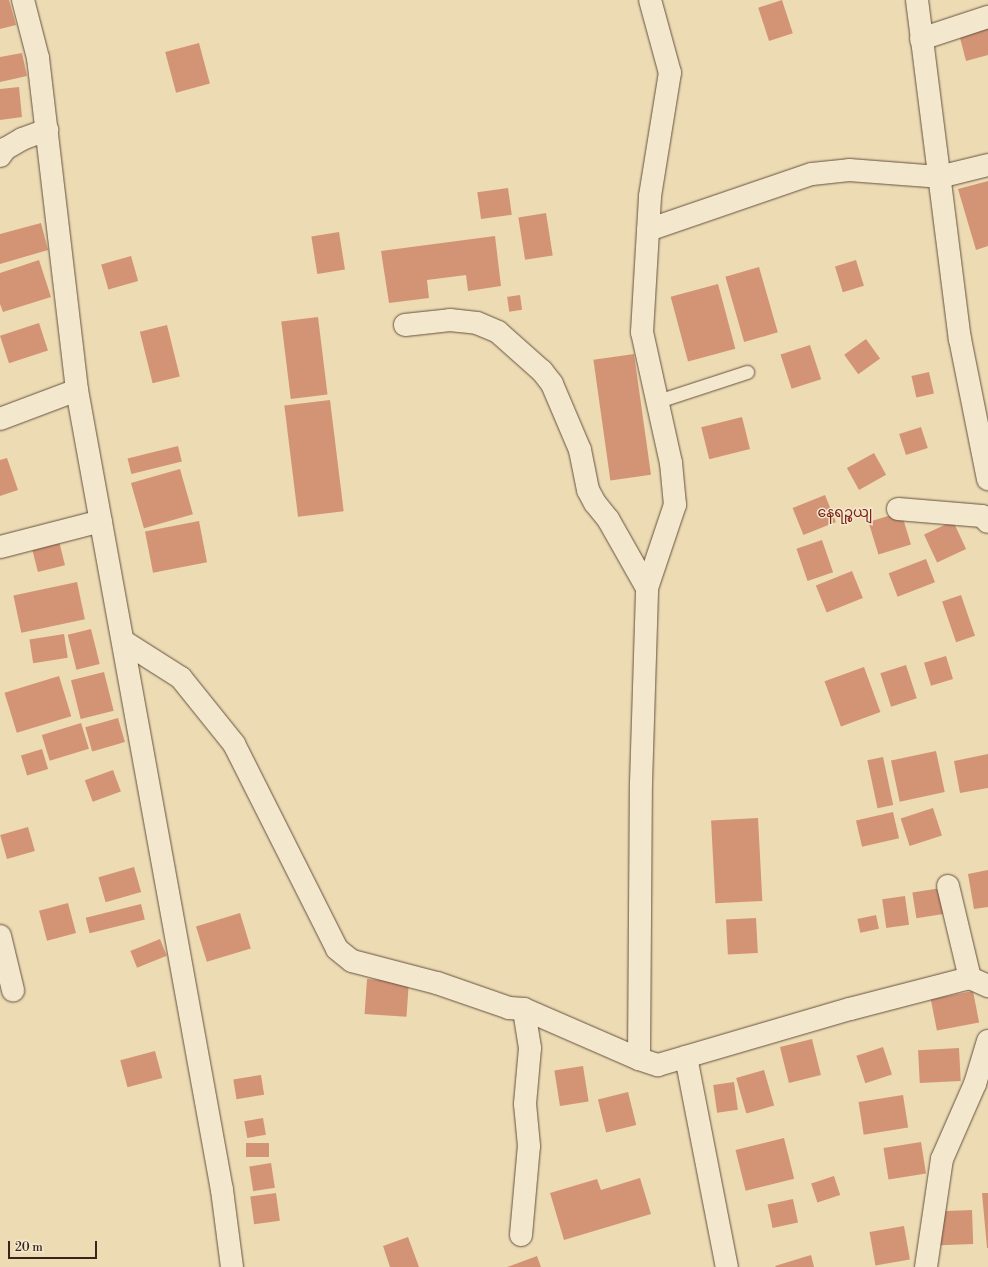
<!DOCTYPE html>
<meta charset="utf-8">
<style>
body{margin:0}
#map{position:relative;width:988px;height:1267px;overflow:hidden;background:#eddbb3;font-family:"Libre Bodoni","Noto Sans Myanmar",serif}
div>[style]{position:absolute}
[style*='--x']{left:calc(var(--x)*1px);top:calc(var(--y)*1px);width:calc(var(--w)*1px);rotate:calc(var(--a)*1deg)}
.building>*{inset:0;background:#d39476;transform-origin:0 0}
.roads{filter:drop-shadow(0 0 1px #655240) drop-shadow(0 0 1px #655240)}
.service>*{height:13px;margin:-6.5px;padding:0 6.5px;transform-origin:6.5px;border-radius:6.5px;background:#f3e8ce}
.minor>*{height:22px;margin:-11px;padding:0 11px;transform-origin:11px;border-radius:11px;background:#f3e8ce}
span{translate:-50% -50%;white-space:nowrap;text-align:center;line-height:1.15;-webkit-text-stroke:3px #f3e8ce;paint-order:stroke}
.quarter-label{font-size:14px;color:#7a1f14}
.scale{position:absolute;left:8px;top:1241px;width:89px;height:18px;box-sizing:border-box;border:2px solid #38241a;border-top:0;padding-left:5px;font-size:12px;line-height:14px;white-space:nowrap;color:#38241a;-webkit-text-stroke:3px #f3e8ce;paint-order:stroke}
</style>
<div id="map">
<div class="building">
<i style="clip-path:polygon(0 0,9px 0,16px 25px,0 29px)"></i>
<i style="left:782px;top:0;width:35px;height:25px;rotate:72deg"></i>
<i style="clip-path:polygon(988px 23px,988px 55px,966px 61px,958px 30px)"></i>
<i style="left:199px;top:43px;width:42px;height:35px;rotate:75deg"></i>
<i style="clip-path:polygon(22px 53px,27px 76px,0 82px,0 57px)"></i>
<i style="clip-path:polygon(19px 87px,22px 117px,0 120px,0 89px)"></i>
<i style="clip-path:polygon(988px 181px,988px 246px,976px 250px,958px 189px)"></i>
<i style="left:508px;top:188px;width:27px;height:31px;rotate:82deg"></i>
<i style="left:546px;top:213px;width:43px;height:28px;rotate:81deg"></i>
<i style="clip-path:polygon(41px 223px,48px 250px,0 264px,0 234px)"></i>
<i style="left:339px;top:232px;width:38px;height:28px;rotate:81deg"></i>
<i style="clip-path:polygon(495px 236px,501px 286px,468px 291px,466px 275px,427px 280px,429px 298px,389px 303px,381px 251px)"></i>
<i style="left:131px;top:256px;width:26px;height:31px;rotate:74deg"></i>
<i style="clip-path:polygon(39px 260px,51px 297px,3px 312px,0 304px,0 273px)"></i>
<i style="left:856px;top:260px;width:27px;height:22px;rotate:73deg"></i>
<i style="left:759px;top:267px;width:68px;height:35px;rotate:74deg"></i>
<i style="left:718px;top:284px;width:67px;height:49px;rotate:75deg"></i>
<i style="left:520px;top:295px;width:15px;height:13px;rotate:82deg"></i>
<i style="left:318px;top:317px;width:78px;height:37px;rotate:83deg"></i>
<i style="left:39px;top:323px;width:29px;height:41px;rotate:72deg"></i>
<i style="left:167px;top:325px;width:53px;height:28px;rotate:76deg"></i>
<i style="left:866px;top:339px;width:24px;height:27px;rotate:54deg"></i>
<i style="left:810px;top:345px;width:36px;height:31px;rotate:72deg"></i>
<i style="left:634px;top:354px;width:122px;height:41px;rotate:82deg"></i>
<i style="left:929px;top:372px;width:22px;height:18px;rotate:77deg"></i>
<i style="left:330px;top:400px;width:112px;height:46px;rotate:83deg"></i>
<i style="left:742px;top:417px;width:33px;height:42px;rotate:76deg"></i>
<i style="left:921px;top:427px;width:22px;height:23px;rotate:72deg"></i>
<i style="left:178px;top:446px;width:16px;height:52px;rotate:76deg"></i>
<i style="left:874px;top:453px;width:25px;height:31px;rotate:61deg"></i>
<i style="clip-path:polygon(7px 458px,18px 490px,0 496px,0 460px)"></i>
<i style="left:180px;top:469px;width:47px;height:51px;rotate:74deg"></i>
<i style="left:825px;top:495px;width:29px;height:35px;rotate:68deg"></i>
<i style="left:901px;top:512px;width:34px;height:34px;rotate:73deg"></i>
<i style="left:199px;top:521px;width:42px;height:55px;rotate:79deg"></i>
<i style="left:953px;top:521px;width:31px;height:32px;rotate:65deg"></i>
<i style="left:58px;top:537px;width:29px;height:28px;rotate:76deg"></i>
<i style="left:822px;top:540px;width:34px;height:27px;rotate:71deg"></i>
<i style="left:926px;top:559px;width:25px;height:40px;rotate:69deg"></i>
<i style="left:852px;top:571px;width:29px;height:39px;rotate:68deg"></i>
<i style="left:77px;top:582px;width:38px;height:65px;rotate:78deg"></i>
<i style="left:961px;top:595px;width:43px;height:20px;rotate:71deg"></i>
<i style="left:91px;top:629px;width:36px;height:24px;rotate:76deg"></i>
<i style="left:64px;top:634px;width:24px;height:35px;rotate:81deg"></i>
<i style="left:946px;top:656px;width:24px;height:23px;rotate:73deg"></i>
<i style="left:906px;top:665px;width:35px;height:27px;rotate:72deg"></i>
<i style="left:864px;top:667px;width:48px;height:42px;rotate:70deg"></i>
<i style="left:104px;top:672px;width:40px;height:34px;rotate:76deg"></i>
<i style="left:59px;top:676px;width:42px;height:57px;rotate:73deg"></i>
<i style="left:118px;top:718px;width:25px;height:34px;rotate:74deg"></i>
<i style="left:81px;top:723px;width:27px;height:41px;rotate:73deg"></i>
<i style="left:42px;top:749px;width:21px;height:22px;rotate:73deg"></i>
<i style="left:936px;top:751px;width:42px;height:46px;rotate:78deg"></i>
<i style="clip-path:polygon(988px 754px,988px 788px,960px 793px,954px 761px)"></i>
<i style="left:883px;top:757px;width:49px;height:16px;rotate:78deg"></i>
<i style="left:113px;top:770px;width:23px;height:30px;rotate:70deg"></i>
<i style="left:933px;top:808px;width:29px;height:34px;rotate:72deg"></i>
<i style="left:893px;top:812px;width:27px;height:38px;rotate:77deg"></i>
<i style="left:758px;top:818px;width:83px;height:47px;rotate:87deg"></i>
<i style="left:28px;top:827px;width:25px;height:29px;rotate:74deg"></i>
<i style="left:134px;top:867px;width:26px;height:37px;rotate:74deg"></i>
<i style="clip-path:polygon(988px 870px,988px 907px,974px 909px,968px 874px)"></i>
<i style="left:941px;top:888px;width:26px;height:29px;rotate:81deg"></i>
<i style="left:905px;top:896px;width:29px;height:23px;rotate:82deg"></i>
<i style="left:68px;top:903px;width:31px;height:30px;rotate:75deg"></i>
<i style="left:141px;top:904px;width:16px;height:57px;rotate:76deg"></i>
<i style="left:240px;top:913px;width:37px;height:46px;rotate:73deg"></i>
<i style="left:876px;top:915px;width:14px;height:19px;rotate:78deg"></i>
<i style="left:756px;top:918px;width:35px;height:30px;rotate:87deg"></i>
<i style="left:160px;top:939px;width:18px;height:32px;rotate:68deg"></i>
<i style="left:367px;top:979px;width:42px;height:35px;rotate:4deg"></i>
<i style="left:973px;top:991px;width:32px;height:43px;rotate:79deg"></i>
<i style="left:812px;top:1039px;width:37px;height:33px;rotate:76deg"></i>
<i style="left:883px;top:1047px;width:29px;height:28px;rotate:72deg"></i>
<i style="left:959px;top:1048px;width:33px;height:41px;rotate:87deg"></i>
<i style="left:155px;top:1051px;width:28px;height:36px;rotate:75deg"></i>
<i style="left:583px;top:1066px;width:36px;height:29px;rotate:81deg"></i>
<i style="left:764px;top:1070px;width:37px;height:29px;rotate:74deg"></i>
<i style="left:261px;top:1075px;width:20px;height:28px;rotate:81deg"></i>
<i style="left:734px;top:1082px;width:28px;height:21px;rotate:82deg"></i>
<i style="left:628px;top:1092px;width:34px;height:31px;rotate:76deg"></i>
<i style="left:903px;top:1095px;width:33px;height:45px;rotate:81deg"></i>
<i style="left:263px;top:1118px;width:17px;height:19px;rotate:80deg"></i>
<i style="left:784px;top:1138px;width:42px;height:50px;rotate:76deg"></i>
<i style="left:921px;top:1142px;width:32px;height:38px;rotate:81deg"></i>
<i style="left:269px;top:1143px;width:14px;height:23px;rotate:90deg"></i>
<i style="left:271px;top:1163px;width:25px;height:22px;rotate:81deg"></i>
<i style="left:834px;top:1176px;width:20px;height:24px;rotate:72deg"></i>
<i style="clip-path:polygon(640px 1178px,651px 1214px,564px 1240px,550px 1193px,597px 1179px,601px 1190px)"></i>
<i style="left:276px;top:1193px;width:28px;height:26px;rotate:82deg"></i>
<i style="clip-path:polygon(982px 1193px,988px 1193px,988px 1248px,987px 1248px)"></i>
<i style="left:793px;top:1199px;width:24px;height:26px;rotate:78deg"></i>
<i style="left:972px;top:1210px;width:34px;height:33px;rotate:88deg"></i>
<i style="left:904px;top:1226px;width:34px;height:35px;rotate:80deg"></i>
<i style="clip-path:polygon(408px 1237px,419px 1267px,390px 1267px,383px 1246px)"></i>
<i style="clip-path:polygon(811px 1255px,814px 1267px,776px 1267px,775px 1266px)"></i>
<i style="clip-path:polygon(537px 1256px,541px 1267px,507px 1267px)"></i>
</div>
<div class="roads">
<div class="service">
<i style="--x:655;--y:402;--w:97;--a:-18.1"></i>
</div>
<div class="minor">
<i style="--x:23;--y:0;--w:60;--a:75.5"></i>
<i style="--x:38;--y:58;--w:334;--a:83.3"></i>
<i style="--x:77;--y:390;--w:813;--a:79.73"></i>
<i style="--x:222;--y:1190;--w:78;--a:82.6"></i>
<i style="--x:917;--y:0;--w:342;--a:82.8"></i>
<i style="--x:960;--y:339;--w:143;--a:78.7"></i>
<i style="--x:921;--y:39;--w:71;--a:-18.2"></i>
<i style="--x:0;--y:156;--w:9;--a:-54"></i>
<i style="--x:5;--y:149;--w:20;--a:-30"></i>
<i style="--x:22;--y:139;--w:27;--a:-20"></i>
<i style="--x:648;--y:230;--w:173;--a:-18.9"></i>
<i style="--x:812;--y:174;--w:37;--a:-6"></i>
<i style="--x:849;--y:170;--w:90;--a:4.4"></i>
<i style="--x:939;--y:177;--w:50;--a:-13.8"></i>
<i style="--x:405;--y:325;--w:45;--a:-6.3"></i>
<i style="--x:450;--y:320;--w:27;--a:6"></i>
<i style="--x:477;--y:323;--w:23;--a:23"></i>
<i style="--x:498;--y:332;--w:59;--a:41.6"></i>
<i style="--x:542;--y:371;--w:16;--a:52"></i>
<i style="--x:552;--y:384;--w:72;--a:67"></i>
<i style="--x:580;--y:450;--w:41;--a:78.7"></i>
<i style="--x:588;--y:490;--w:15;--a:62"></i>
<i style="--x:595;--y:503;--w:21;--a:51"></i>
<i style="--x:608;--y:519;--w:79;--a:60.5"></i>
<i style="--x:0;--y:419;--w:82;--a:-20.6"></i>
<i style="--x:898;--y:509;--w:84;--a:4.8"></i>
<i style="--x:982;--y:516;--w:8;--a:45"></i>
<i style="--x:0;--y:547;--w:104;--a:-14.4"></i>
<i style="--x:123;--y:641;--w:69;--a:32.5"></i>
<i style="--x:181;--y:678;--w:85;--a:51.2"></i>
<i style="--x:234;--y:744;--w:229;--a:63.3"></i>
<i style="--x:337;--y:949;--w:19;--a:39"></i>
<i style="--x:352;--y:961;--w:88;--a:14.5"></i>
<i style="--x:437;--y:983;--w:76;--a:19.1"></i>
<i style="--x:509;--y:1008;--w:15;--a:4"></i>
<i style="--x:524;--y:1009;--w:125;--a:23.5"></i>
<i style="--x:639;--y:1059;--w:20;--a:18"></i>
<i style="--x:658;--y:1065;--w:200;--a:-16.3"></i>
<i style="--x:850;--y:1009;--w:124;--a:-14.5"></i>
<i style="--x:970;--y:978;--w:20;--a:24"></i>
<i style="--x:948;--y:886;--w:95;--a:76.6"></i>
<i style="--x:0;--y:936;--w:56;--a:76.5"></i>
<i style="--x:686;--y:1057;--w:214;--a:79"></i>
<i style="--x:639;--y:1059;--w:276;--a:-89.6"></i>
<i style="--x:641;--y:783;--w:195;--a:-88.2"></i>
<i style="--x:647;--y:588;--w:88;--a:-71.4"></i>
<i style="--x:675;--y:505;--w:42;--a:-95.4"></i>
<i style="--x:671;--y:463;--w:134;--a:-102.5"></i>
<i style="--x:642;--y:332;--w:136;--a:-86.6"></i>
<i style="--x:650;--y:196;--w:125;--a:-80.8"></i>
<i style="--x:670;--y:73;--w:76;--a:-105.3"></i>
<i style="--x:521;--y:1235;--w:89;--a:-84.9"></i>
<i style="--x:529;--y:1146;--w:42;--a:-95.4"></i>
<i style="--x:525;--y:1104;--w:56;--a:-84.9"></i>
<i style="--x:530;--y:1048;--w:39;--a:-99"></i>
<i style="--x:926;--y:1267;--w:109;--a:-81.6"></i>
<i style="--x:942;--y:1159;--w:82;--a:-66.3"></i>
<i style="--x:975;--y:1084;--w:45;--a:-73.2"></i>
</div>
</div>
<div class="quarter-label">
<span style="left:845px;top:513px">နေရဉ္စယျ</span>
</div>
<div class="scale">20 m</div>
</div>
